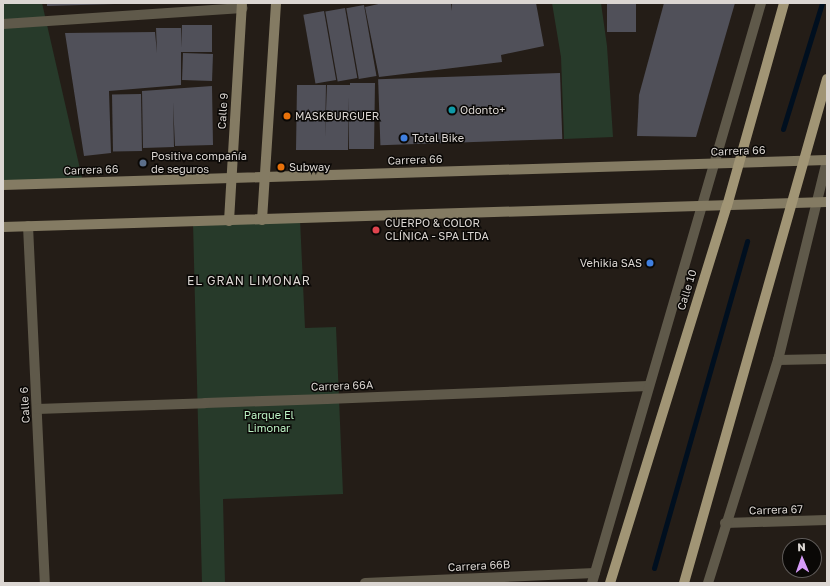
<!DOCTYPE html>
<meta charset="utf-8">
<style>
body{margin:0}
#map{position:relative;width:830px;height:586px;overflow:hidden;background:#241d17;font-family:"Golos Text",sans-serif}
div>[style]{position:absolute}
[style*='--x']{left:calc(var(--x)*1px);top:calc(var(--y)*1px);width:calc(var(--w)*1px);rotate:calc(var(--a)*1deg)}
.green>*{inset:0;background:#273a2a}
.stream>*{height:5px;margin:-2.5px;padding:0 2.5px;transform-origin:2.5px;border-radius:2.5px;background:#000f1f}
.building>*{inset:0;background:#505059;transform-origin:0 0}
.pedestrian>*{height:10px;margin:-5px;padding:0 5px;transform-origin:5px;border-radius:5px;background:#5f594a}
.minor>*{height:10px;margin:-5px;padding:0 5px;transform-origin:5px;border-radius:5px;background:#5f594a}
.tertiary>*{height:10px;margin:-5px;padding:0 5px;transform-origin:5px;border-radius:5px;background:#5f594a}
.secondary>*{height:10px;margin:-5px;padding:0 5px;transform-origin:5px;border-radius:5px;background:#847b63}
.primary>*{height:10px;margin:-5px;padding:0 5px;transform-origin:5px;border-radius:5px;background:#a19575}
.dots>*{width:11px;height:11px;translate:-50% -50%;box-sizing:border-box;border:2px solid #0a0806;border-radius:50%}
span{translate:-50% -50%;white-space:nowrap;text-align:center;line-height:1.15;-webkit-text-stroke:3px #0a0806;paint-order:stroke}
.poi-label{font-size:11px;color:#dbd6d2}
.left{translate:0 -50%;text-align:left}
.right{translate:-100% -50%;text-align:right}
.street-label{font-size:11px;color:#dbd6d2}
.park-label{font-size:11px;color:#bbf1c3}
.neighbourhood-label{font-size:12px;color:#dbd6d2;letter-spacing:1px}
.frame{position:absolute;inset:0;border:4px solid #dbd6d2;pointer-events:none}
.north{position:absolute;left:782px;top:538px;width:40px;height:40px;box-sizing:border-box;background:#0a0806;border:1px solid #5e5a58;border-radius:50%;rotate:358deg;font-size:11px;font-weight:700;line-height:16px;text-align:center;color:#dbd6d2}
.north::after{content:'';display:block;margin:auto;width:14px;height:18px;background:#d69bf9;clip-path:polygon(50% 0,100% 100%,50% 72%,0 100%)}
</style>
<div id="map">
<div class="green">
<i style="clip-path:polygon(3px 3px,42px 3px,83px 182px,3px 185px)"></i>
<i style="clip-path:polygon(552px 3px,601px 3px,607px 46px,613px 137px,564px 139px,561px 57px)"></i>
<i style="clip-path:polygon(300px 219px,305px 328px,336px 327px,343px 494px,223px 499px,225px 583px,202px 583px,193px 222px)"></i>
</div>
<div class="stream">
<i style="--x:783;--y:129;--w:132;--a:-72.8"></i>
<i style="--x:654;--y:568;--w:340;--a:-74.1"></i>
</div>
<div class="building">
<i style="clip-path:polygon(47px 3px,115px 3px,115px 4px,47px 6px)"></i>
<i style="clip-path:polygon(383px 3px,451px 3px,452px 11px,452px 3px,536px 3px,544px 46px,501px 55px,502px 62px,379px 77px,365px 7px)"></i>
<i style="left:607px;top:3px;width:29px;height:29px"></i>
<i style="clip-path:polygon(664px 3px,735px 3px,696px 137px,637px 136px,639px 95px)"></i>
<i style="left:364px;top:5px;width:72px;height:18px;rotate:80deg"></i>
<i style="left:345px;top:8px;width:71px;height:20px;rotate:80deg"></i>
<i style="left:324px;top:11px;width:70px;height:21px;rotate:80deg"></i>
<i style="clip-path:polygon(182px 25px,212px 25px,212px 52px,181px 52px,181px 85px,109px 91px,111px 153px,84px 156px,65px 33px,155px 32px,157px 53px,156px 28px,181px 28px,181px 48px)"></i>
<i style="left:183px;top:53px;width:30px;height:27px;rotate:2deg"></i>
<i style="left:560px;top:73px;width:66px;height:182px;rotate:88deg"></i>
<i style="clip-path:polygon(350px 83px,375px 83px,374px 149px,349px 149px,349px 97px,348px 150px,296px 150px,297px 85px,326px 85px,325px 137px,327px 85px,350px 85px)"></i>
<i style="clip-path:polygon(212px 86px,213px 145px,175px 146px,173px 102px,174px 147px,143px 148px,142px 91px)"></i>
<i style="left:141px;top:94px;width:57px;height:29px;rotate:89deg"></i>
</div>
<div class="pedestrian">
<i style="--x:205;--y:403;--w:122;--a:-1.9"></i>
</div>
<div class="minor">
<i style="--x:3;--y:24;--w:240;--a:-3.8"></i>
<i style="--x:28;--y:226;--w:357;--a:87.3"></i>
<i style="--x:778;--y:360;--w:49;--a:-1.2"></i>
<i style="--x:327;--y:399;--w:321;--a:-2.3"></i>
<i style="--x:37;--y:409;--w:168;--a:-2"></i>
<i style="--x:725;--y:523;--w:102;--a:-1.7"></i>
<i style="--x:365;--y:583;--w:230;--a:-2.5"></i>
</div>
<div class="tertiary">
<i style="--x:592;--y:583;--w:604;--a:-73.75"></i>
<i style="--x:708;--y:583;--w:234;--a:-72.6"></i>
<i style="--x:778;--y:360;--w:205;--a:-76.2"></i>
</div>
<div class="secondary">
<i style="--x:3;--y:185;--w:824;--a:-1.74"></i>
<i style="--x:262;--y:220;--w:217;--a:-86.3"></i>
<i style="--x:229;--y:221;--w:218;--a:-86.6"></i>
<i style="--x:3;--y:227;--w:824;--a:-1.74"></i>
</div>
<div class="primary">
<i style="--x:610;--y:583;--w:395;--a:-72.8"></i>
<i style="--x:727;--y:206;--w:211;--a:-74.3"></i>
<i style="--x:684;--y:583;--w:524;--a:-74.16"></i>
</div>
<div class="dots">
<i style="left:452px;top:110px;background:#0f9aa8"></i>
<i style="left:287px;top:116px;background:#e8710a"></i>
<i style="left:404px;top:138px;background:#3f7fe0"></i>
<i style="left:143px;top:163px;background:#5c6f8a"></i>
<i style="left:281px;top:167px;background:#e8710a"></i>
<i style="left:376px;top:230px;background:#e0444e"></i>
<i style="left:650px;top:263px;background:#3f7fe0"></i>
</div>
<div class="poi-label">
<span class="left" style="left:460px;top:110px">Odonto+</span>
<span class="left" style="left:295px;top:116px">MASKBURGUER</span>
<span class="left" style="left:412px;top:138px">Total Bike</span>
<span class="left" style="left:151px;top:163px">Positiva compañía<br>de seguros</span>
<span class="left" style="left:289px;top:167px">Subway</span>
<span class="left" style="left:385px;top:230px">CUERPO &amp; COLOR<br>CLÍNICA - SPA LTDA</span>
<span class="right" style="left:642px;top:263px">Vehikia SAS</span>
</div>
<div class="street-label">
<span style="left:223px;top:111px;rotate:-86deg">Calle 9</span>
<span style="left:738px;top:151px;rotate:-2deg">Carrera 66</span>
<span style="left:415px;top:160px;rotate:-2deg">Carrera 66</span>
<span style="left:91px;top:170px;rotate:-2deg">Carrera 66</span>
<span style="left:687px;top:290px;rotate:-73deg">Calle 10</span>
<span style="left:342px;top:386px;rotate:-2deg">Carrera 66A</span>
<span style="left:25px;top:405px;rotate:-93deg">Calle 6</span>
<span style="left:776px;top:510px;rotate:-2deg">Carrera 67</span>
<span style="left:479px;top:566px;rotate:-3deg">Carrera 66B</span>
</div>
<div class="park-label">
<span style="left:269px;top:422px">Parque El<br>Limonar</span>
</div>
<div class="neighbourhood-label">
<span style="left:249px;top:281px">EL GRAN LIMONAR</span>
</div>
<div class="frame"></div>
<div class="north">N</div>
</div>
